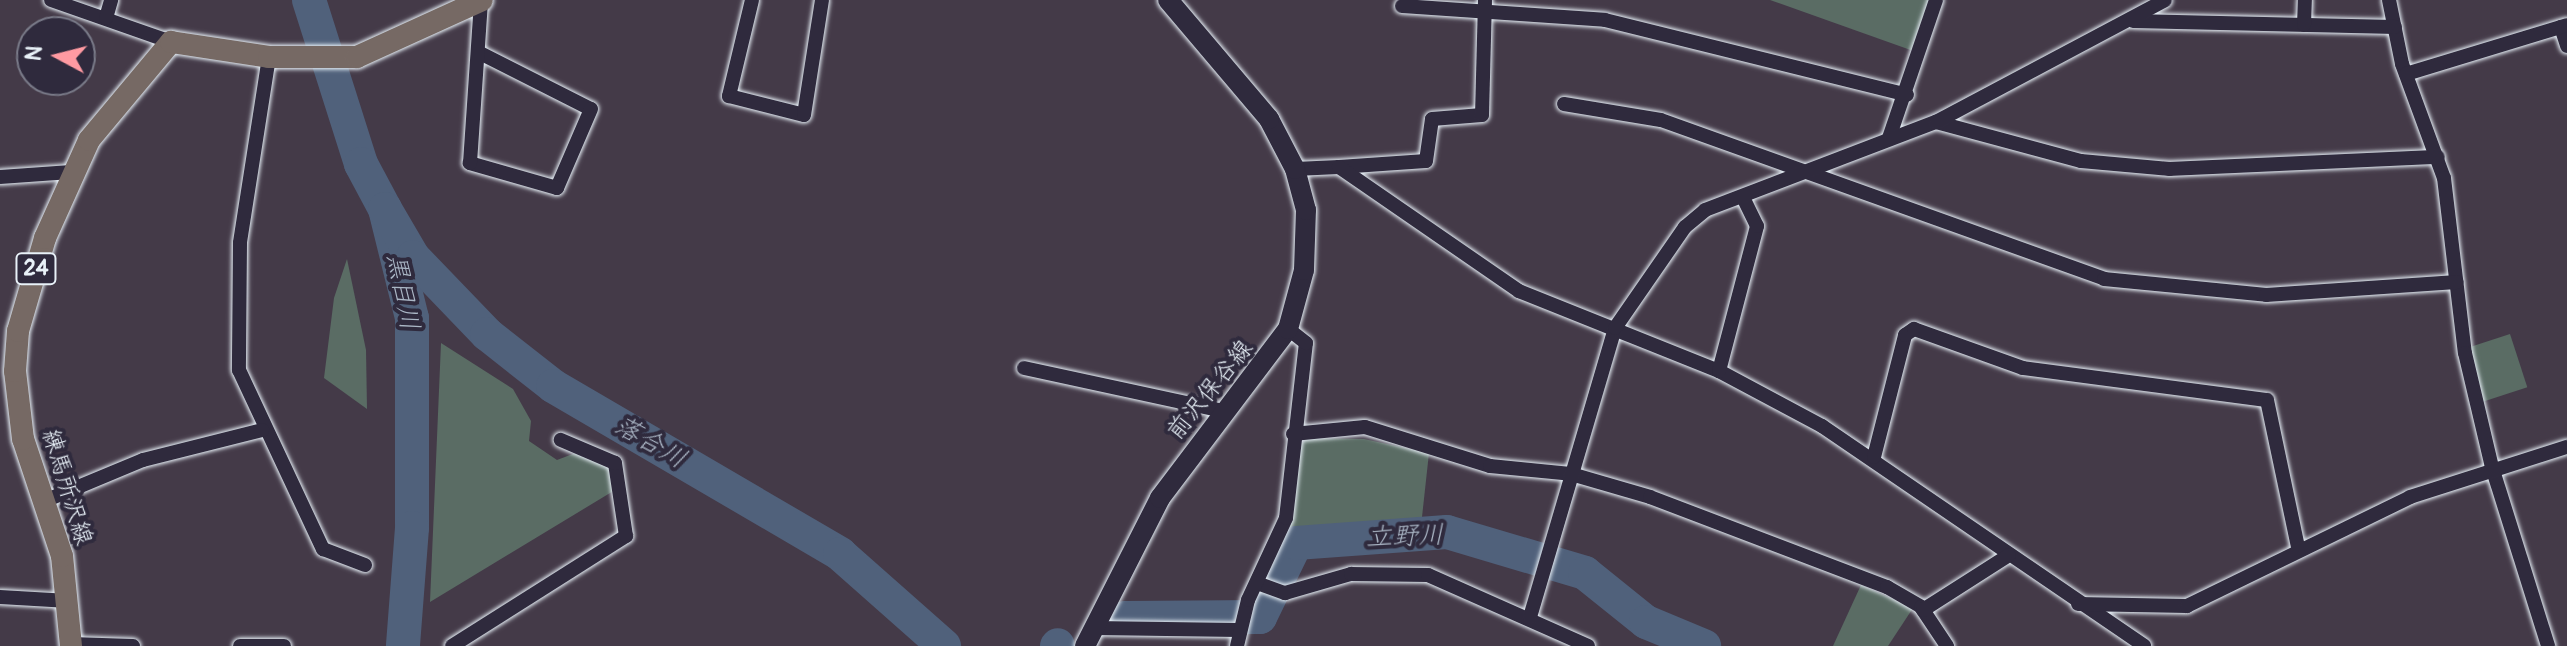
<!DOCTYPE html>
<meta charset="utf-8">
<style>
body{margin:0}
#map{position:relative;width:2567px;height:646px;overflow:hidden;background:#443a48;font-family:Pangolin,"Klee One",sans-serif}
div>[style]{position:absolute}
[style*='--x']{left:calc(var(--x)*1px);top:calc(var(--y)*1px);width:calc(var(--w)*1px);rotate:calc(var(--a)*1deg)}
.green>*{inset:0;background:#5a6c64;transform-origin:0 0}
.river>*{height:34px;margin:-17px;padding:0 17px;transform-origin:17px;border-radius:17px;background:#50617b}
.roads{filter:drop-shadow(0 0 2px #e8f1f8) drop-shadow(0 0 2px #e8f1f8)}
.street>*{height:14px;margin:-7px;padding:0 7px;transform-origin:7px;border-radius:7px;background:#2f2a3d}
.secondary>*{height:20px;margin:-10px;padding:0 10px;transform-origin:10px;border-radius:10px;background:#2f2a3d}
.primary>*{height:22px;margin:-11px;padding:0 11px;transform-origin:11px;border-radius:11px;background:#766964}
span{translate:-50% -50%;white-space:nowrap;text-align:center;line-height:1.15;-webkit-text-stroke:8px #2f2a3d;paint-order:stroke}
.shield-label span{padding:2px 6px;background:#2f2a3d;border:2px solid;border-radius:6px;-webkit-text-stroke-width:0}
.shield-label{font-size:22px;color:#e8f1f8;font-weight:700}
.street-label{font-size:24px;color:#e8f1f8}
.water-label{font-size:26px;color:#abb7c6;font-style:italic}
.north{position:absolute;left:16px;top:16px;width:80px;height:80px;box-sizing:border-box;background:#2f2a3d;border:2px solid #797a88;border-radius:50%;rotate:277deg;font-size:22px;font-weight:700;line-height:32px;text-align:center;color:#e8f1f8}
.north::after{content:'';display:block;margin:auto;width:28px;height:36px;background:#ff9aa2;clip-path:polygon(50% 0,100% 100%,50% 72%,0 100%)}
</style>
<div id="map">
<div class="green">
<i style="clip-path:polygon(1770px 0,1936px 0,1919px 53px)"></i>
<i style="clip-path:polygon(347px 259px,366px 350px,367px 409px,324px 378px,334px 298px)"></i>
<i style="left:2510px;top:334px;width:56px;height:46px;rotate:72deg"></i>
<i style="clip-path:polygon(441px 343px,513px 389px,531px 421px,529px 441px,557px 460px,578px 452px,611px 469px,615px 490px,430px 602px)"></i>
<i style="clip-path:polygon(1307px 438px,1364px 439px,1429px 453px,1421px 526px,1284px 538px,1299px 447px)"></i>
<i style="clip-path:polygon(1861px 585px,1913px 608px,1888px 646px,1833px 646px)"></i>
</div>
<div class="river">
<i style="--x:309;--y:0;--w:172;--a:72.4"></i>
<i style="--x:361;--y:164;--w:51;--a:61.9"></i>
<i style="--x:385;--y:209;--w:112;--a:76.1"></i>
<i style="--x:412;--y:318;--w:210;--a:90"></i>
<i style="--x:412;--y:528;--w:118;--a:94.4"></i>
<i style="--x:385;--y:209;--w:56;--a:59.7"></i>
<i style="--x:413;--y:257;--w:107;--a:46.1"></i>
<i style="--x:487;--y:334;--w:84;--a:38.2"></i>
<i style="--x:553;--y:386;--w:333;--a:30.3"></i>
<i style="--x:840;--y:554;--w:139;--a:41.5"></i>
<i style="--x:1125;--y:618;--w:135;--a:-0.4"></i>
<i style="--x:1260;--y:617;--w:82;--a:-64.1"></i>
<i style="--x:1296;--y:543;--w:151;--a:-4.2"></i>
<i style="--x:1447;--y:532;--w:144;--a:16.5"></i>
<i style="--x:1585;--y:573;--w:78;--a:38.8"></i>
<i style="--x:1646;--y:622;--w:63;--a:22.5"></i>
<i style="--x:1057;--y:646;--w:1;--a:-45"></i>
</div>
<div class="roads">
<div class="street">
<i style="--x:51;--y:0;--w:127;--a:19.3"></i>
<i style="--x:752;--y:0;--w:99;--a:103.5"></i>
<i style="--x:729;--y:96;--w:77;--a:14.2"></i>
<i style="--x:804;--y:115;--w:116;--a:-81.1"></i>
<i style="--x:2389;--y:0;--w:65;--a:78.5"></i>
<i style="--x:2402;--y:64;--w:121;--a:69.8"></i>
<i style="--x:2444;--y:178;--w:176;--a:83.2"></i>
<i style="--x:2465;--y:353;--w:117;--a:76.7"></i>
<i style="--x:2492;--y:467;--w:188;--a:72.6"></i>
<i style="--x:1402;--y:6;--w:203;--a:3.9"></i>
<i style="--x:1605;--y:20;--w:311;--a:13.9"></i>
<i style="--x:106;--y:18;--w:19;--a:-74"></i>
<i style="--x:2133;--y:21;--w:262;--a:1.3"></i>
<i style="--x:2304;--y:25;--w:25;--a:-88"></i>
<i style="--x:2561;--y:27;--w:20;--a:72"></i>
<i style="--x:480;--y:53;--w:124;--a:26.8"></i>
<i style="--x:591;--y:109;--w:86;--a:113.3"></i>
<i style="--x:557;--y:188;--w:91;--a:-164"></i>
<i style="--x:470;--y:163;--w:160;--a:-86.1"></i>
<i style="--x:269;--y:57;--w:188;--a:98.9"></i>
<i style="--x:240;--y:243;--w:127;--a:90.5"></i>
<i style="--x:239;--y:370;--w:198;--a:64.9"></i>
<i style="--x:323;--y:549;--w:45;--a:20.9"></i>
<i style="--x:2406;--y:74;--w:168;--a:-16.9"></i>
<i style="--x:1564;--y:104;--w:98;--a:9.4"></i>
<i style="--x:1661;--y:120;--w:471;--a:19.7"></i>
<i style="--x:2104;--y:279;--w:163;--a:5.6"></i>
<i style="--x:2266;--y:295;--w:191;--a:-3.9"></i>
<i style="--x:1936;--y:122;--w:150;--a:15.1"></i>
<i style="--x:2081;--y:161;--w:89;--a:5.1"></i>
<i style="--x:2170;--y:169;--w:268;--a:-2.6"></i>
<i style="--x:1889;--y:138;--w:146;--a:-71.2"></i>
<i style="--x:1339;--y:167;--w:87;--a:-3.9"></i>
<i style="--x:1426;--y:161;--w:42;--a:-81.9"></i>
<i style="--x:1432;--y:119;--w:50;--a:-4.6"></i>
<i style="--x:1482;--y:115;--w:115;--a:-88.5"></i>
<i style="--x:1295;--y:169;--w:44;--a:-2.6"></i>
<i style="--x:1339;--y:167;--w:219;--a:34.6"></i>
<i style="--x:1519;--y:291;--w:215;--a:21.8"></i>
<i style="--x:1719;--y:371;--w:117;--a:28.1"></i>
<i style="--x:1822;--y:426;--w:390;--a:34.3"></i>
<i style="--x:0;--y:177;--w:71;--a:-4"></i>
<i style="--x:1024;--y:368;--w:208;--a:12.2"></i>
<i style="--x:1719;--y:371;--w:150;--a:-75.3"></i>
<i style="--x:1757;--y:226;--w:32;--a:-116"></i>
<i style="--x:1293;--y:434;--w:72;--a:-5.6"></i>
<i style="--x:1365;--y:427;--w:131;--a:17.3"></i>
<i style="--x:1490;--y:466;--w:81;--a:5.6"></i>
<i style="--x:1571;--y:474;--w:82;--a:16.2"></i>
<i style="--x:1650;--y:497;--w:254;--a:20.8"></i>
<i style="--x:1887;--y:587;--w:39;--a:30"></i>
<i style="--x:1921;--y:607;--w:47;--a:56.3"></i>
<i style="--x:1874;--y:457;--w:126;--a:-75.7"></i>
<i style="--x:1905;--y:335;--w:11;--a:-34"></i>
<i style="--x:1914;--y:329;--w:116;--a:19.7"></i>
<i style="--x:2023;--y:368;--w:246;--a:7.5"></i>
<i style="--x:2267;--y:400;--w:150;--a:78.1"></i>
<i style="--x:42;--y:502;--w:109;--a:-22.6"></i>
<i style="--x:143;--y:460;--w:123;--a:-14.1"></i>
<i style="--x:1257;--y:583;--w:30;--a:20"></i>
<i style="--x:1285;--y:593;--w:69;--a:-16.1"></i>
<i style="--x:1351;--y:574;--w:77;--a:0.7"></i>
<i style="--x:1428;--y:575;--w:175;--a:23.9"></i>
<i style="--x:0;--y:597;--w:69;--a:3.3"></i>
<i style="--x:2078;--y:604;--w:109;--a:1.1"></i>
<i style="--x:2187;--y:606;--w:248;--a:-26"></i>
<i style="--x:2410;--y:497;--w:165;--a:-17.7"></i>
<i style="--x:1923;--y:610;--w:102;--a:-32.6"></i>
<i style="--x:1530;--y:617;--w:301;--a:-73.6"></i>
<i style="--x:1615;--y:328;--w:123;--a:-55.3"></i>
<i style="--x:1685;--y:227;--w:26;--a:-40"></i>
<i style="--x:1705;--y:210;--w:247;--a:-20.9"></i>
<i style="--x:1936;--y:122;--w:259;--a:-28"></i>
<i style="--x:1094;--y:628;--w:144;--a:0.8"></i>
<i style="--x:71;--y:644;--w:62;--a:1.8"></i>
<i style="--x:240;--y:646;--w:44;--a:0"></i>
<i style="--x:452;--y:646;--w:206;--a:-32.3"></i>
<i style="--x:626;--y:536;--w:74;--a:-98.6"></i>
<i style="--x:615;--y:463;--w:59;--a:-156.9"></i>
<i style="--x:1237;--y:646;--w:47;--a:-76.6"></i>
<i style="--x:1248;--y:600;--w:90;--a:-65.1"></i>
<i style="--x:1286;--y:518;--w:176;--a:-83.5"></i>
<i style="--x:1306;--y:343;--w:23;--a:-142"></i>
</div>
<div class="secondary">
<i style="--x:1085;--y:646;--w:166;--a:-63.1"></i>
<i style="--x:1160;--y:498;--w:212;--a:-52.9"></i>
<i style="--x:1288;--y:329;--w:61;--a:-74.8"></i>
<i style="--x:1304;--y:270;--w:60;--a:-88.1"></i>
<i style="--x:1306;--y:210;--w:42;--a:-105"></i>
<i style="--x:1295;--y:169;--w:56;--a:-117.5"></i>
<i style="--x:1269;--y:119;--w:156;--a:-130.3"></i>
</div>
<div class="primary">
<i style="--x:71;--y:646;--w:90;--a:-95.7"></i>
<i style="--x:62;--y:556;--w:123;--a:-108.4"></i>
<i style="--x:23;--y:439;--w:68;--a:-96.7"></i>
<i style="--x:15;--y:371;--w:40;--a:-85.7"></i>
<i style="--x:18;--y:331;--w:97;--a:-73.8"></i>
<i style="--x:45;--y:238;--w:107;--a:-65.8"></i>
<i style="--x:89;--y:140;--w:128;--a:-50.1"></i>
<i style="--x:171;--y:42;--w:99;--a:8.7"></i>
<i style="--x:269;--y:57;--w:88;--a:0"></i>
<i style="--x:357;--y:57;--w:137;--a:-24.5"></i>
</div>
</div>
<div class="shield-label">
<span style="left:36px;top:269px">24</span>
</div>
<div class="street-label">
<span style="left:1210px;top:390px;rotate:-51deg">前沢保谷線</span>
<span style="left:67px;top:487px;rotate:73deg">練馬所沢線</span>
</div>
<div class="water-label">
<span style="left:402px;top:292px;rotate:79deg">黒目川</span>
<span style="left:650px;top:443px;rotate:30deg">落合川</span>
<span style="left:1405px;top:537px;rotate:-2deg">立野川</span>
</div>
<div class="north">N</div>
</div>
